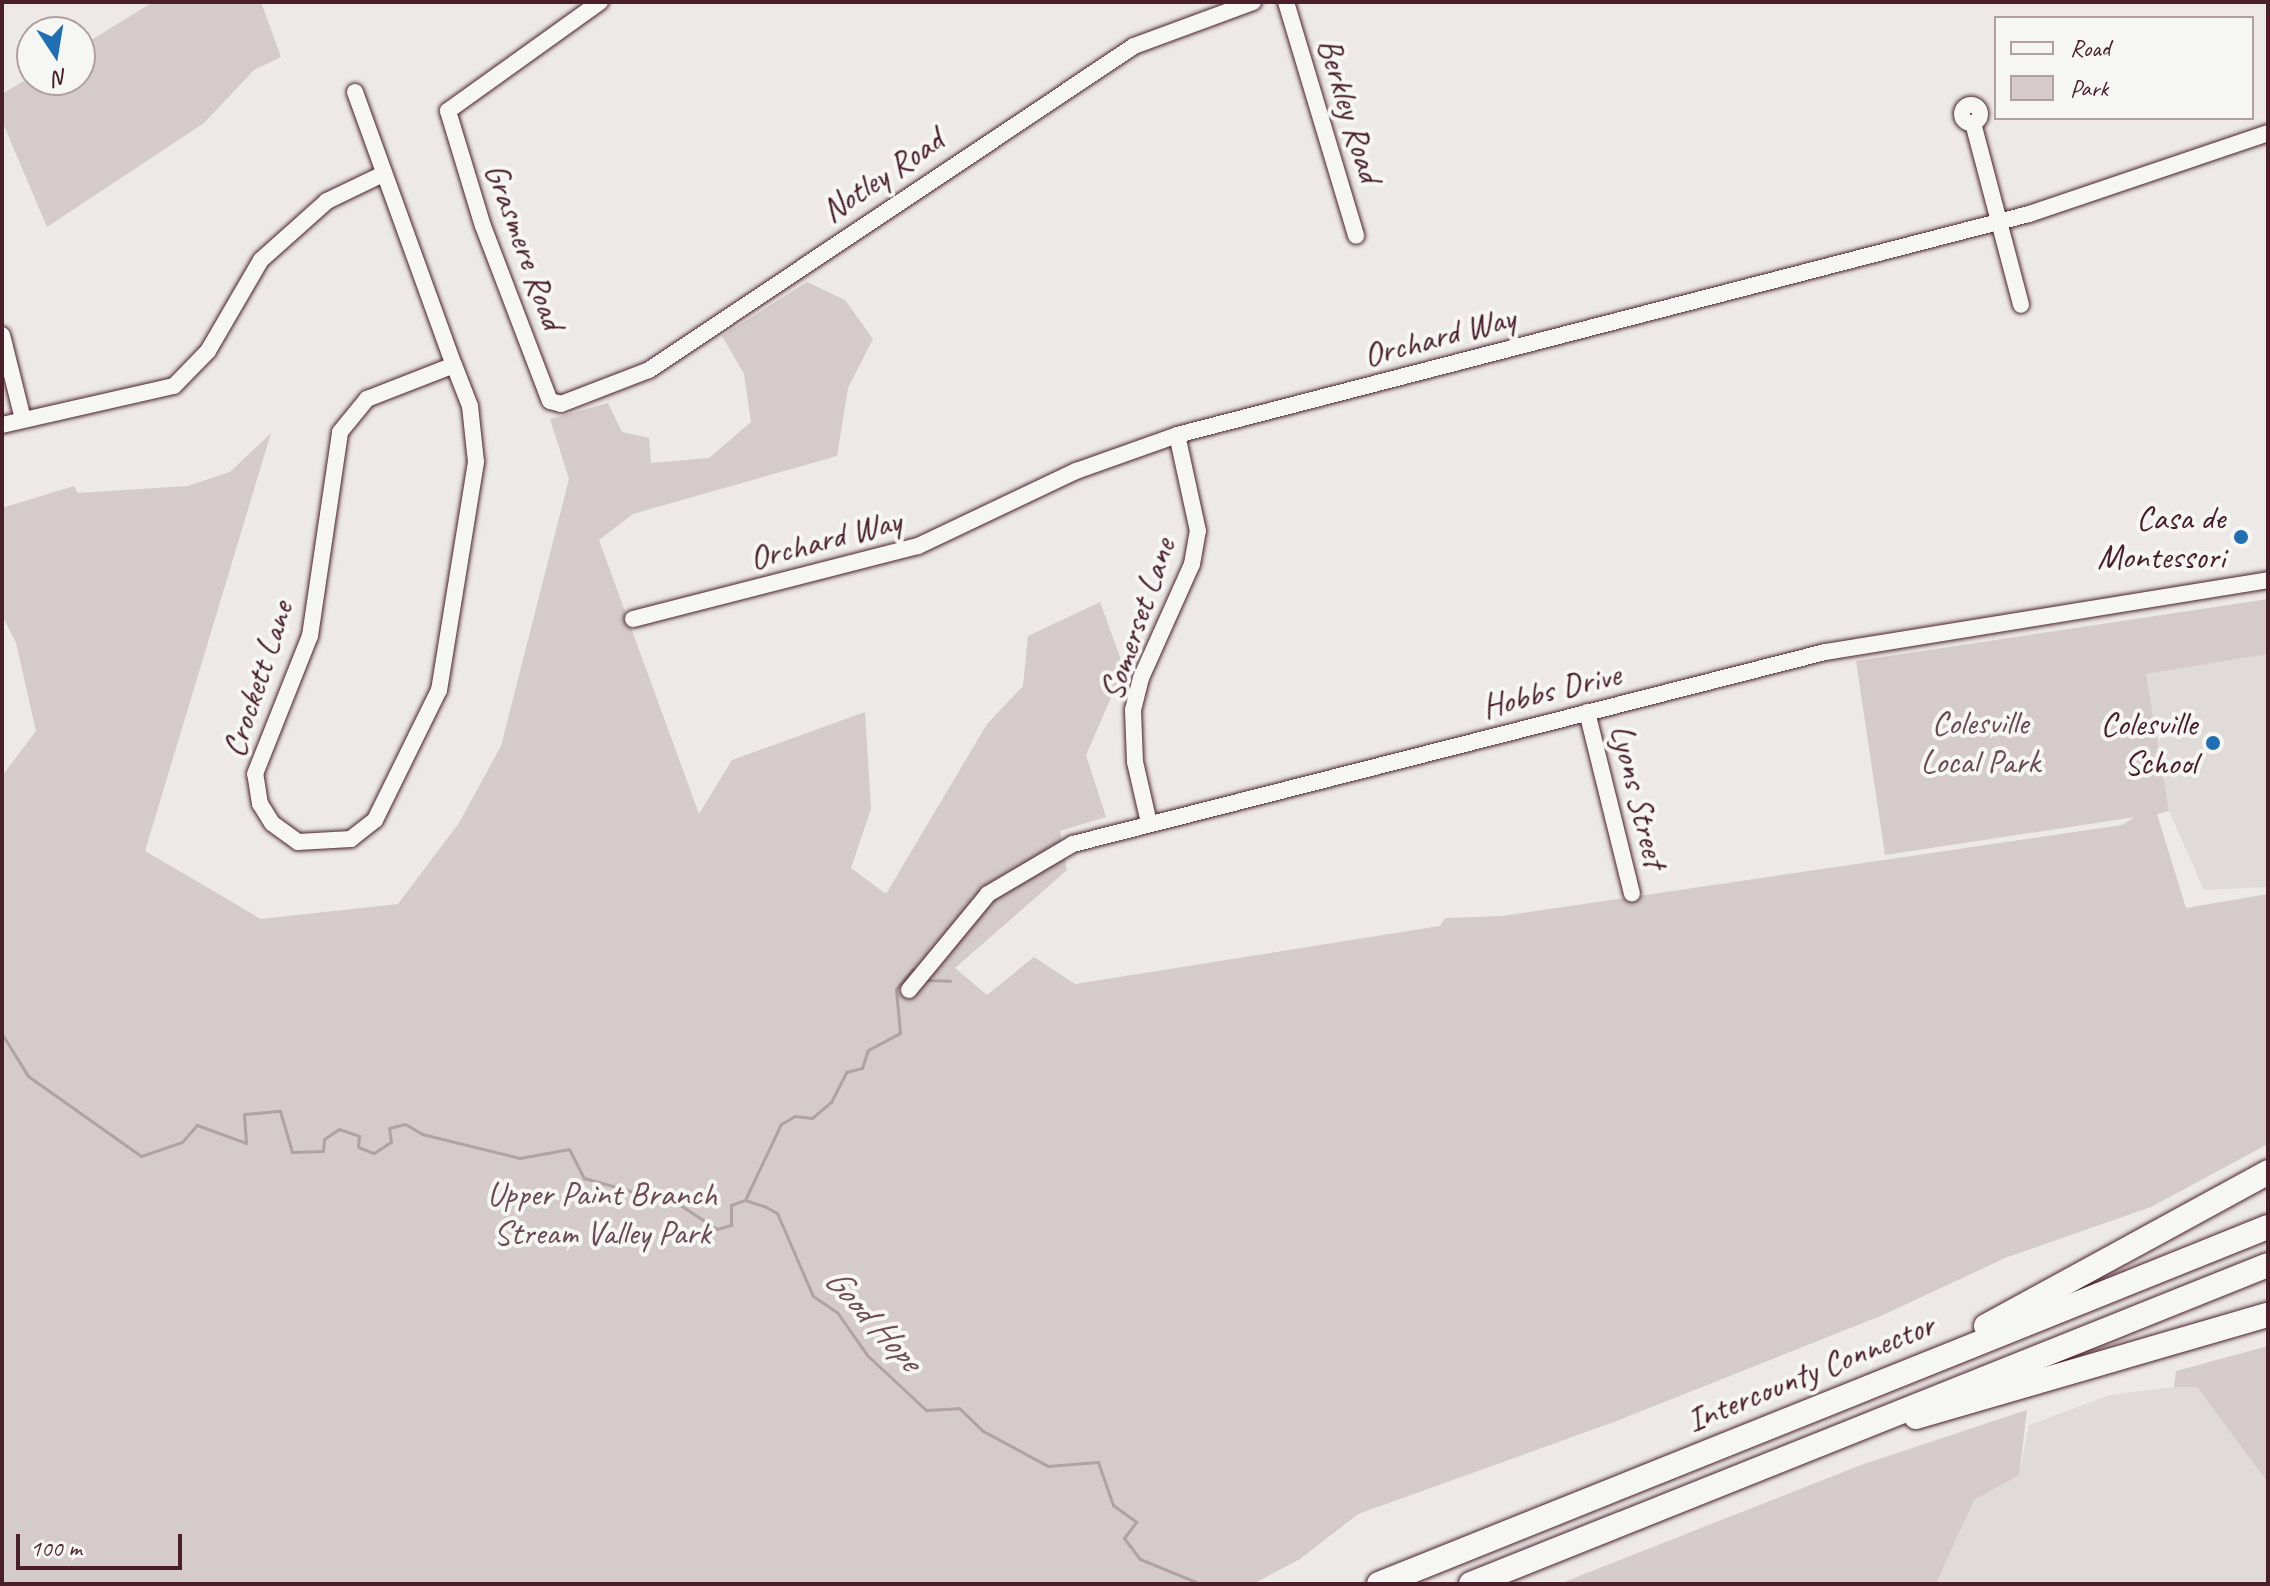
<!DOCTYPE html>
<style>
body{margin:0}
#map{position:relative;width:2270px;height:1586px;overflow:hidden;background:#ece9e6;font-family:Caveat,sans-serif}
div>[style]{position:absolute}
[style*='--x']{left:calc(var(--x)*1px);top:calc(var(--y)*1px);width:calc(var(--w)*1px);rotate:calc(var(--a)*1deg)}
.built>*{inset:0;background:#e0dad8}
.green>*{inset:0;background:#d4cbca}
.stream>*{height:3px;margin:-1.5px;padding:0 1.5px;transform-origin:1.5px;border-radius:1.5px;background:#b1a2a3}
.roads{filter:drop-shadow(0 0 2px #4a1f2b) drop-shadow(0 0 2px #4a1f2b)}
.minor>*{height:16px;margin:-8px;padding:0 8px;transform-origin:8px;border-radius:8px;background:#f6f6f2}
.minor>.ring{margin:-8px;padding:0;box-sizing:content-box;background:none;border:16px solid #f6f6f2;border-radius:50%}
.highway>*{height:24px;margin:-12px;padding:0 12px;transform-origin:12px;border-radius:12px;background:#f6f6f2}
.dots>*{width:22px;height:22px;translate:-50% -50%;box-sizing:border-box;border:4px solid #f6f6f2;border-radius:50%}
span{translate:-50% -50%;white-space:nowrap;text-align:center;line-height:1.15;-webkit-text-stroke:8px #f6f6f2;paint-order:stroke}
.street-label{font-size:34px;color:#4a1f2b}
.poi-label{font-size:34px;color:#4a1f2b}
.right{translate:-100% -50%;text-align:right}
.park-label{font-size:34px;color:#6c4a53}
.water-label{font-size:36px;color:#6e4d55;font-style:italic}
.frame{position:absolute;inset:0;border:4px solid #4a1f2b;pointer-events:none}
.legend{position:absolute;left:1994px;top:16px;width:260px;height:104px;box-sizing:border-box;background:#f6f6f2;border:2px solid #b1a0a2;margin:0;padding:10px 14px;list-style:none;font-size:24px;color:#4a1f2b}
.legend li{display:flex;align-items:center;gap:16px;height:40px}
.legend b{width:40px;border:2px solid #b1a0a2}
.north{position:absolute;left:16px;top:16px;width:80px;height:80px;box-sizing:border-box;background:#f6f6f2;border:2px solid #b1a0a2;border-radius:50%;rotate:168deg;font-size:22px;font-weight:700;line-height:32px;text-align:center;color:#4a1f2b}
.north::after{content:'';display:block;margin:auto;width:28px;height:36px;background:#1f6fb2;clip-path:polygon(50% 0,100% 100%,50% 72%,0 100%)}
.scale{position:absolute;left:16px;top:1534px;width:166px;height:36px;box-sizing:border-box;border:4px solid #4a1f2b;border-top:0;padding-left:10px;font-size:24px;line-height:28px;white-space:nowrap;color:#4a1f2b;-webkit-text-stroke:6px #f6f6f2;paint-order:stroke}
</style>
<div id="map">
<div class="built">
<i style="clip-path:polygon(2268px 654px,2268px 887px,2204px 890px,2169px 811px,2146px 674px)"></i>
<i style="clip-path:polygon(2174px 1387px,2197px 1387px,2268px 1483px,2268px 1584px,1936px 1584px,1974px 1500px,2019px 1475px,2029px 1425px,2110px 1395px)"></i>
</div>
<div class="green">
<i style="clip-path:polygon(153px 2px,261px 2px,281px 57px,254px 70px,204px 123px,47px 227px,2px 121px,2px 94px,32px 76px,80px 80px,80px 47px)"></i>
<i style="clip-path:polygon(807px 282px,845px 300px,873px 339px,848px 388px,837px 456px,633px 514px,599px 540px,699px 814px,732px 760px,865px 712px,871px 809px,851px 868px,886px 894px,987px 724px,1023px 686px,1028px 636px,1100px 602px,1124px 668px,1086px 755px,1106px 817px,1060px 831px,1067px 870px,955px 968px,987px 995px,1034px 957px,1075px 984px,1440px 926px,1445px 918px,1502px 916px,2122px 825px,2135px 817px,1885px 855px,1856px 661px,2268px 599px,2268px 654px,2146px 674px,2169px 811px,2157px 814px,2186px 908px,2268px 894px,2268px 1144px,2151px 1207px,2005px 1258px,1883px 1315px,1614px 1422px,1358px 1514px,1300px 1559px,1253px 1584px,2px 1584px,2px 776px,36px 731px,16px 643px,2px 615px,2px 508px,74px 486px,78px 493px,187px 486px,230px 472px,271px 433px,145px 851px,261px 919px,398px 904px,459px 823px,501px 746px,569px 479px,550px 419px,608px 403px,622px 432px,649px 438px,651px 463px,709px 458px,751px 422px,744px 374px,722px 336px)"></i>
<i style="clip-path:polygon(2268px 1346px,2268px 1483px,2197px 1387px,2174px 1387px,2176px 1371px)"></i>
<i style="clip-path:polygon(2027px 1410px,2019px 1475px,1974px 1500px,1936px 1584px,1559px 1584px,1861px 1465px)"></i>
</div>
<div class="stream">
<i style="--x:927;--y:980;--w:23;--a:2"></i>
<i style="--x:2;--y:1034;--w:49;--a:58.2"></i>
<i style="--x:28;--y:1076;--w:138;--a:35.3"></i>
<i style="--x:141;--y:1156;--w:43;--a:-18.9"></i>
<i style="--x:182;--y:1142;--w:23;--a:-49"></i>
<i style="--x:197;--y:1125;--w:52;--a:20.2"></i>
<i style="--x:246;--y:1143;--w:29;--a:-94"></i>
<i style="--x:244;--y:1114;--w:36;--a:-5"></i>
<i style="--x:280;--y:1111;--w:43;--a:73.7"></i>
<i style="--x:292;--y:1152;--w:31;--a:-2"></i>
<i style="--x:323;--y:1151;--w:12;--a:-85"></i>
<i style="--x:324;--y:1139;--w:18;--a:-34"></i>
<i style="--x:339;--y:1129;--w:21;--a:19"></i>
<i style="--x:359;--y:1136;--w:11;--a:95"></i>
<i style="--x:358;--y:1147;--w:17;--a:21"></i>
<i style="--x:374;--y:1153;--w:20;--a:-33"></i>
<i style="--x:391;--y:1142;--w:14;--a:-98"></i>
<i style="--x:389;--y:1128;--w:16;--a:-14"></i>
<i style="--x:405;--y:1124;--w:20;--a:30"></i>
<i style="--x:422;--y:1134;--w:101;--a:13.8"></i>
<i style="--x:520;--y:1158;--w:50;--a:-10.4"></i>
<i style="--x:569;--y:1149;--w:33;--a:63"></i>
<i style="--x:584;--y:1178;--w:100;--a:15.7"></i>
<i style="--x:680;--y:1205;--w:44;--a:33"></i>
<i style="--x:717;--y:1229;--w:15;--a:-16"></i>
<i style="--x:731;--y:1225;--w:20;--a:-90"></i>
<i style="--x:731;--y:1205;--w:15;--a:-20"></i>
<i style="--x:745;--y:1200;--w:22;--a:18"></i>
<i style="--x:766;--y:1207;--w:13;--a:29"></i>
<i style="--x:777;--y:1213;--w:90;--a:66.6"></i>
<i style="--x:813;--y:1296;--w:29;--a:34"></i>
<i style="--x:837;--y:1312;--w:52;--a:55.1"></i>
<i style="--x:867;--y:1355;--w:81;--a:43"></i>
<i style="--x:926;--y:1410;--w:33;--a:-3"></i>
<i style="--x:959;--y:1408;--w:33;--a:44"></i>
<i style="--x:983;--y:1431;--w:74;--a:28.3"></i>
<i style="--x:1048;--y:1466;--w:50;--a:-4.6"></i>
<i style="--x:1098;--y:1462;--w:46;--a:70.8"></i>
<i style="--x:1113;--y:1505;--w:29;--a:36"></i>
<i style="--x:1136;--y:1522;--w:20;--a:127"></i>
<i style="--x:1124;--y:1538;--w:26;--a:53"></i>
<i style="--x:1140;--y:1559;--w:66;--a:22.3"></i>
<i style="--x:745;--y:1200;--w:84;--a:-64.7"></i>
<i style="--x:781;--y:1124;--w:16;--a:-30"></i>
<i style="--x:795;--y:1116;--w:17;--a:7"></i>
<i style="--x:812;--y:1118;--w:25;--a:-40"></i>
<i style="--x:831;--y:1102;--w:34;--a:-63"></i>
<i style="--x:846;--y:1072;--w:16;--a:-14"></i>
<i style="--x:862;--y:1068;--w:19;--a:-72"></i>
<i style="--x:868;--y:1050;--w:36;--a:-28"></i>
<i style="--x:900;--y:1033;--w:44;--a:-95.2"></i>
<i style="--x:896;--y:989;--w:26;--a:-50"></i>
<i style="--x:913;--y:969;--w:6;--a:39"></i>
</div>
<div class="roads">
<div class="minor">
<i style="--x:600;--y:2;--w:187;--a:144.4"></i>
<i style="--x:448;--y:111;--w:120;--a:73.1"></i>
<i style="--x:483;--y:226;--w:187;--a:69.1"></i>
<i style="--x:550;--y:401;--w:11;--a:15"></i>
<i style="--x:561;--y:404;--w:94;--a:-21.1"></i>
<i style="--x:649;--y:370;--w:583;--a:-33.74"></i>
<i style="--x:1134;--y:46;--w:127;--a:-20.3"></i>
<i style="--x:1286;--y:2;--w:244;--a:73.3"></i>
<i style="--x:355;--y:92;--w:290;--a:70.1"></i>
<i class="ring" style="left:1962px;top:105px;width:2px;height:2px"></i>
<i style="--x:1973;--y:123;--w:188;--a:75.2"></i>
<i style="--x:2;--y:335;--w:87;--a:76"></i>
<i style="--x:454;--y:365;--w:44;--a:68.7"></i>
<i style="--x:470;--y:406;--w:56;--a:83.9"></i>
<i style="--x:476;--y:462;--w:231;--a:99.2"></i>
<i style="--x:439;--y:690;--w:145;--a:116.2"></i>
<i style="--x:375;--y:820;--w:31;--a:142"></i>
<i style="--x:351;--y:839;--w:53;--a:176.8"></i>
<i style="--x:298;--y:842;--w:32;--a:-144"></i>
<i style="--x:272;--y:823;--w:22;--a:-122"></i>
<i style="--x:260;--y:804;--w:30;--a:-99"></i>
<i style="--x:255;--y:774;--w:149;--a:-68.3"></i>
<i style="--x:310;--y:636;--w:206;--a:-81.6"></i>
<i style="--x:340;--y:432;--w:43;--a:-50.7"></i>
<i style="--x:367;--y:399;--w:93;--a:-21.3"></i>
<i style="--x:2;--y:425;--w:176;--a:-12.8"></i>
<i style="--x:174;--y:386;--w:49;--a:-45.8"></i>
<i style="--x:208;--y:351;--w:105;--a:-59.8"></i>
<i style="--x:261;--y:260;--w:89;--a:-41.8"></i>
<i style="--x:327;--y:201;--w:62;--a:-25.7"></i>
<i style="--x:633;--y:619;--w:294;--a:-14.4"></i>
<i style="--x:918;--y:546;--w:175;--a:-25.4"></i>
<i style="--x:1076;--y:471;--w:107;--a:-19.6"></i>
<i style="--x:1177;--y:435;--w:880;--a:-14.54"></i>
<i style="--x:2029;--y:214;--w:252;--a:-18.7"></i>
<i style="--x:1587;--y:712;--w:187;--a:76.1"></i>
<i style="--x:1149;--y:823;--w:63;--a:-102.9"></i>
<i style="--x:1135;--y:762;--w:52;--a:-92.2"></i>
<i style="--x:1133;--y:710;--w:33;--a:-76"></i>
<i style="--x:1141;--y:678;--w:125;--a:-65.9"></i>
<i style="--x:1192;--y:564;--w:34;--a:-80"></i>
<i style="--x:1198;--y:531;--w:98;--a:-102.3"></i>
<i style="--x:909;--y:990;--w:124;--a:-50.5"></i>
<i style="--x:988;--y:894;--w:99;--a:-30.5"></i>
<i style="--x:1073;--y:844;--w:776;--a:-14.32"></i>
<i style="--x:1825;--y:652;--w:449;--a:-9.2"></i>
</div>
<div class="highway">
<i style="--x:1986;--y:1326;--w:321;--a:-28.6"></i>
<i style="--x:1916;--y:1417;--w:366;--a:-16.2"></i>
<i style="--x:1379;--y:1584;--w:958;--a:-21.88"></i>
<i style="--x:1471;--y:1584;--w:858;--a:-21.81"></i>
</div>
</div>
<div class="dots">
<i style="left:2241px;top:537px;background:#1f6fb2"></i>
<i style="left:2213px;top:743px;background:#1f6fb2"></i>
</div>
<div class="street-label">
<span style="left:1350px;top:110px;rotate:73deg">Berkley Road</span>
<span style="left:882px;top:175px;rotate:-34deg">Notley Road</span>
<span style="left:525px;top:246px;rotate:70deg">Grasmere Road</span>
<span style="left:1439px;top:336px;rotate:-15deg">Orchard Way</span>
<span style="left:825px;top:539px;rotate:-15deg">Orchard Way</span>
<span style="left:1137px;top:619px;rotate:-71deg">Somerset Lane</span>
<span style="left:257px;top:679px;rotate:-72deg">Crockett Lane</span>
<span style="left:1551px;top:690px;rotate:-14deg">Hobbs Drive</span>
<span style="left:1639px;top:796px;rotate:76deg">Lyons Street</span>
<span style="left:1810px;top:1372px;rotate:-22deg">Intercounty Connector</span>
</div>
<div class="poi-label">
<span class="right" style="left:2225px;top:537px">Casa de<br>Montessori</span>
<span class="right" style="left:2197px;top:743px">Colesville<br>School</span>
</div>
<div class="park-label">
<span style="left:1980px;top:742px">Colesville<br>Local Park</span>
<span style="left:602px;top:1213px">Upper Paint Branch<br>Stream Valley Park</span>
</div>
<div class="water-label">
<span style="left:873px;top:1319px;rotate:48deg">Good Hope</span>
</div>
<div class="frame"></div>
<ul class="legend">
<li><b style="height:10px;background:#f6f6f2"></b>Road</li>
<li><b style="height:22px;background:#d4cbca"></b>Park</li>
</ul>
<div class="north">N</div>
<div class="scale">100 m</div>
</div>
